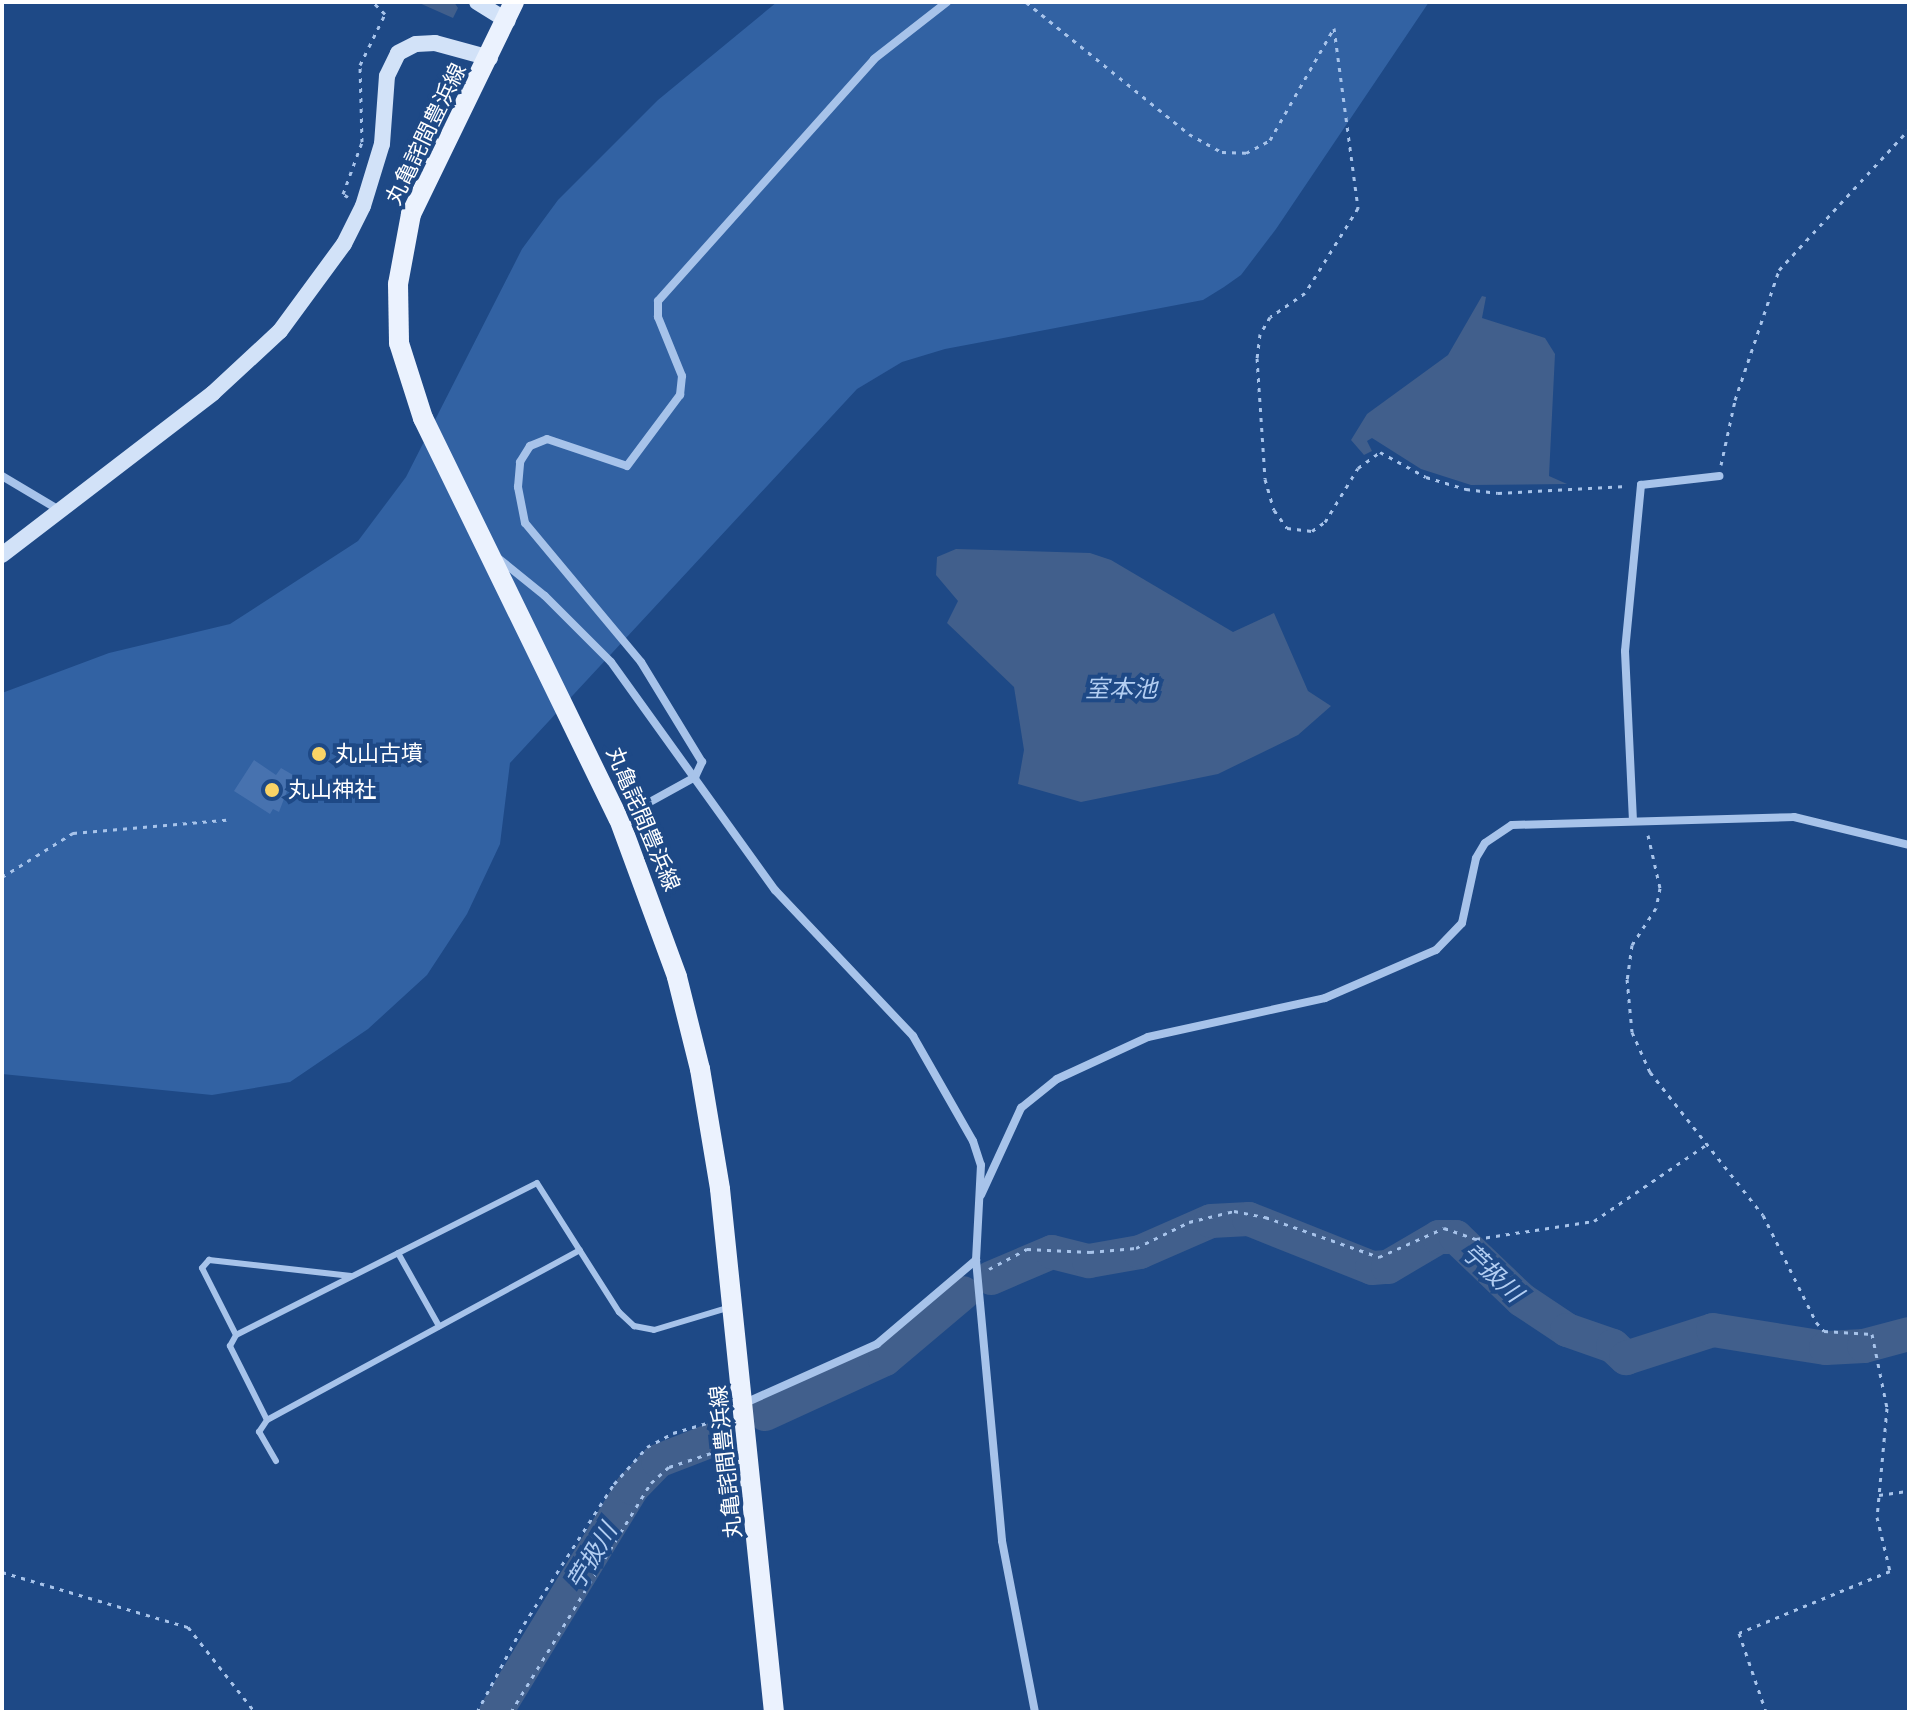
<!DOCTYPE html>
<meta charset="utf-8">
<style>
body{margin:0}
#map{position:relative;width:1911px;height:1714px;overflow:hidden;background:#1e4986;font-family:Manrope,"Noto Sans JP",sans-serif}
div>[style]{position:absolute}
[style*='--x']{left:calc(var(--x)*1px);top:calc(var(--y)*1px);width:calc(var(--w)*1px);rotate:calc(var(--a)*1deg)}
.green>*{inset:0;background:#3262a3}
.water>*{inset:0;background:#415f8c}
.river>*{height:34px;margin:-17px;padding:0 17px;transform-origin:17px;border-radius:17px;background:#415f8c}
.building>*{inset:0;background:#4772af}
.path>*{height:3px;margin-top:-1.5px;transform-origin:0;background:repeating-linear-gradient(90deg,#a7c3ea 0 4px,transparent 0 10px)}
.lane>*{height:6px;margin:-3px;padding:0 3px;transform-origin:3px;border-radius:3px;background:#a7c3ea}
.street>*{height:8px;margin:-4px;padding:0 4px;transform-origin:4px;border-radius:4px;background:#a7c3ea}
.secondary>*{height:16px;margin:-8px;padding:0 8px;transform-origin:8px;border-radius:8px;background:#d2e2f8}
.primary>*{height:20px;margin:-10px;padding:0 10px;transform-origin:10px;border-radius:10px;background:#ebf2fe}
.dots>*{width:22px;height:22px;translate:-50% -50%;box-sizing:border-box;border:4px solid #1e4986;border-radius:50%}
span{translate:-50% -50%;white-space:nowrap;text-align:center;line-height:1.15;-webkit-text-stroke:8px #1e4986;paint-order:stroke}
.street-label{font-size:22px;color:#fff}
.poi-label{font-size:22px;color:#fff}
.left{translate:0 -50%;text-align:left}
.water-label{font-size:24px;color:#b3cef2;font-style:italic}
.frame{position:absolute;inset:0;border:4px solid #fff;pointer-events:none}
</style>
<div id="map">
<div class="green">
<i style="clip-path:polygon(777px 2px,1429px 2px,1276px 229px,1241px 275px,1224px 287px,1203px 300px,945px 349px,902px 362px,857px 389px,510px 763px,500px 844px,467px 914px,427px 975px,368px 1029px,290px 1082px,212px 1095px,2px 1074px,2px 693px,109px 653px,230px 624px,358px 541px,406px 477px,522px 249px,558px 200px,658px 100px)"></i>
</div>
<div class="water">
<i style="clip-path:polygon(417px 2px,454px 2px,458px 8px,453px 18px)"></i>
<i style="clip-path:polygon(1482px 296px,1486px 297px,1482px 318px,1545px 338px,1555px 354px,1549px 476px,1567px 484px,1471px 485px,1421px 469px,1372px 438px,1367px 441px,1372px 451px,1364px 455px,1351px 440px,1367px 414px,1448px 355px)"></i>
<i style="clip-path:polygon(956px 549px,1090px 553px,1111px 560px,1233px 632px,1274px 613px,1308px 691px,1331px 706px,1298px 735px,1218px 774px,1081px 802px,1018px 784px,1024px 750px,1014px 687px,947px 623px,958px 601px,936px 575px,937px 557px)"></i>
</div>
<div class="river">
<i style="--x:991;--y:1278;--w:66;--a:-23.1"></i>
<i style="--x:1052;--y:1252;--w:38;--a:14"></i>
<i style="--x:1089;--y:1261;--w:52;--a:-10"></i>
<i style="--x:1140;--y:1252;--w:77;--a:-23.6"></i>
<i style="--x:1211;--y:1221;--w:38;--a:-3"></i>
<i style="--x:1249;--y:1219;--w:132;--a:21.7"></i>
<i style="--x:1372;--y:1268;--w:16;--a:-4"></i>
<i style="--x:1388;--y:1267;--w:59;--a:-30.5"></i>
<i style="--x:1439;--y:1237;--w:17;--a:0"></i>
<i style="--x:1456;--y:1237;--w:91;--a:43.7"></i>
<i style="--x:1522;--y:1300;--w:54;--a:33.7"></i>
<i style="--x:1567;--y:1330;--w:49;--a:19.2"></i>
<i style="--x:1613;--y:1346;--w:18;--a:43"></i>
<i style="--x:1626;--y:1358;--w:91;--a:-17.8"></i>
<i style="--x:1713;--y:1330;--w:114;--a:9.1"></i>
<i style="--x:1826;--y:1348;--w:38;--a:-3"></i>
<i style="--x:1864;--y:1346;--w:47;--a:-14.9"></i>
<i style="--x:765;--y:1414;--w:132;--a:-24.6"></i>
<i style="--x:885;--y:1359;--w:102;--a:-40.2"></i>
<i style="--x:496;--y:1712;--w:262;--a:-58.7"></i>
<i style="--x:632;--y:1488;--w:37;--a:-46"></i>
<i style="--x:658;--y:1461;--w:66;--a:-21.2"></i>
</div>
<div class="building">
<i style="clip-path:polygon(254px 760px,276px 775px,281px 768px,293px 775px,279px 812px,273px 809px,270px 814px,234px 791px)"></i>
</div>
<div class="path">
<i style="--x:1026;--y:2;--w:210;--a:39"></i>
<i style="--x:1189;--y:134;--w:38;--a:29"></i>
<i style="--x:1222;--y:152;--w:24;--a:2"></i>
<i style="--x:1246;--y:153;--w:27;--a:-28"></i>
<i style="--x:1270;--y:140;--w:129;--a:-60.3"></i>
<i style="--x:1334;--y:28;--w:182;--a:82.4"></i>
<i style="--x:1358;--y:208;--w:100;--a:121.9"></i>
<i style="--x:1305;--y:293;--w:42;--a:145.6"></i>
<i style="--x:1270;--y:317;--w:20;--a:120"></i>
<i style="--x:1260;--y:334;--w:24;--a:97"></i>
<i style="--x:1257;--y:358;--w:121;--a:86.2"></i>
<i style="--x:1265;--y:479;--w:32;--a:74"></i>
<i style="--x:1274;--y:510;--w:22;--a:54"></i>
<i style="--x:1287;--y:528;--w:25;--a:7"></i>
<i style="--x:1312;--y:531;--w:16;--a:-35"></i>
<i style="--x:1325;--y:522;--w:63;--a:-58.6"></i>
<i style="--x:1358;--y:468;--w:27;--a:-36"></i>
<i style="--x:1380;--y:452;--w:52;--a:28.5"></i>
<i style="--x:1426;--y:477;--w:42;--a:16.7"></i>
<i style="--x:1466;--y:489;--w:32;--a:7"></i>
<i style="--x:1498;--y:493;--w:129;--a:-3.1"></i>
<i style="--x:348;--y:197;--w:6;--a:-149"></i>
<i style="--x:343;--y:194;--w:55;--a:-69.9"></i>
<i style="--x:362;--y:142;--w:77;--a:-91.5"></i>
<i style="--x:360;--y:65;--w:57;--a:-63.9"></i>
<i style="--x:385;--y:14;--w:17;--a:-135"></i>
<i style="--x:1721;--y:465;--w:66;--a:-77.8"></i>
<i style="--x:1735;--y:400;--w:137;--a:-71.3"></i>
<i style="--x:1779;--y:270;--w:192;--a:-47.3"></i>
<i style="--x:1648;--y:835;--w:54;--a:77.2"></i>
<i style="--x:1660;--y:888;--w:20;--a:101"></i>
<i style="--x:1656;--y:908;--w:44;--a:123"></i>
<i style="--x:1632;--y:945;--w:34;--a:98"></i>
<i style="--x:1627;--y:979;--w:53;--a:84.6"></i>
<i style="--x:1632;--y:1032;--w:44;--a:65.8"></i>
<i style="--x:1650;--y:1072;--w:182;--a:51.7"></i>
<i style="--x:1763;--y:1215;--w:119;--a:63.6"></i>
<i style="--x:1816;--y:1322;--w:12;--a:48"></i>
<i style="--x:1824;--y:1331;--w:48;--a:3.6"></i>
<i style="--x:1872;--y:1334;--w:76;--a:78.5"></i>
<i style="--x:1887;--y:1408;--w:109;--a:95.2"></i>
<i style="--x:1877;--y:1517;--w:56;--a:76.5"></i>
<i style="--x:1890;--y:1571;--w:163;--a:157.7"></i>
<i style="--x:1739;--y:1633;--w:83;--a:71.1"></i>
<i style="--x:2;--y:877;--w:84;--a:-31.8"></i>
<i style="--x:73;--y:833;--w:154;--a:-4.9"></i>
<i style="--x:989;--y:1269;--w:43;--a:-27.8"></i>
<i style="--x:1027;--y:1249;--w:63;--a:2.7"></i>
<i style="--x:1090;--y:1252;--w:46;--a:-5"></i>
<i style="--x:1136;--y:1248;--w:59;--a:-26.1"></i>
<i style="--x:1189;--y:1222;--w:46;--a:-13.7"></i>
<i style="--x:1234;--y:1211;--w:32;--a:11"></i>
<i style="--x:1265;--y:1217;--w:121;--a:19.3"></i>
<i style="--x:1379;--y:1257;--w:71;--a:-24"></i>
<i style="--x:1444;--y:1228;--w:34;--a:19"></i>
<i style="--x:1476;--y:1239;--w:119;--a:-8.7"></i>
<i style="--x:1594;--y:1221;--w:135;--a:-34.2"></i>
<i style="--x:1879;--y:1495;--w:30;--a:-8"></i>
<i style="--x:2;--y:1572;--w:194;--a:16.5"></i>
<i style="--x:188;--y:1627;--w:108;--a:51.8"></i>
<i style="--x:477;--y:1712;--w:100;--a:-61.9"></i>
<i style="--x:524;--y:1624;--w:166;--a:-57.3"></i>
<i style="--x:614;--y:1484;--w:50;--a:-48.3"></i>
<i style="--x:647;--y:1447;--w:30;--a:-28"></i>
<i style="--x:673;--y:1433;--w:53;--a:-16.4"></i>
<i style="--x:511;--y:1712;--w:268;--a:-58.6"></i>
<i style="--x:651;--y:1483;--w:24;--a:-42"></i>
<i style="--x:669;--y:1467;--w:63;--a:-18.4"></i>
</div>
<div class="lane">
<i style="--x:398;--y:1253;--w:84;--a:60.7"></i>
<i style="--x:236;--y:1335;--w:75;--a:-116.9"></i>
<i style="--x:202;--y:1268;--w:11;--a:-49"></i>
<i style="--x:209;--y:1260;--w:143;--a:6.4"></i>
<i style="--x:267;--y:1420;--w:356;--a:-28.5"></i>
<i style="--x:276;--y:1461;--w:34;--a:-120"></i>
<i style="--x:259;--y:1432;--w:14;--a:-56"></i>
<i style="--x:267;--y:1420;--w:83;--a:-116.6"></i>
<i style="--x:230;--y:1346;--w:13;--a:-61"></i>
<i style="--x:236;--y:1335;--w:337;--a:-26.8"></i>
<i style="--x:537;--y:1183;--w:153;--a:57.6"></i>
<i style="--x:619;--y:1312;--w:21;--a:43"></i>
<i style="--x:634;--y:1326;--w:20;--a:11"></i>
<i style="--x:654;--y:1330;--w:76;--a:-16.8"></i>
</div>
<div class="street">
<i style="--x:2;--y:476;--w:66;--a:30.8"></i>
<i style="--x:498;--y:558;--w:60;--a:39"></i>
<i style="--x:545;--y:596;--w:93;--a:45"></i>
<i style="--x:611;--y:662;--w:281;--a:54.3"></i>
<i style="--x:775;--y:890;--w:201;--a:46.6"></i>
<i style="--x:913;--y:1036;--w:121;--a:60.3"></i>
<i style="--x:973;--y:1141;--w:25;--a:72"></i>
<i style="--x:981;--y:1165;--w:95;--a:93"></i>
<i style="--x:976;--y:1260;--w:282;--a:84.7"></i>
<i style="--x:1002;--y:1541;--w:174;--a:79.1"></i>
<i style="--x:619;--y:819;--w:87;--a:-28.9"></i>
<i style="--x:695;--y:777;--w:17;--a:-65"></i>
<i style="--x:702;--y:762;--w:117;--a:-121.4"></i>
<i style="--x:641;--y:662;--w:181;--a:-129.8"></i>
<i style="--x:525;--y:523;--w:37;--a:-101"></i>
<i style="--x:518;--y:487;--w:25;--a:-85"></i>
<i style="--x:520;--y:462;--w:19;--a:-58"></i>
<i style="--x:530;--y:446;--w:18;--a:-22"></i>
<i style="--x:547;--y:439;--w:84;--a:18.6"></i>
<i style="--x:627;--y:466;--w:89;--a:-53.3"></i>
<i style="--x:680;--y:395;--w:19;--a:-84"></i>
<i style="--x:682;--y:376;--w:64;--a:-112.1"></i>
<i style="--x:658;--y:317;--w:16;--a:-90"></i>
<i style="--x:658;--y:301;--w:324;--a:-48.2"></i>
<i style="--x:874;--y:59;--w:93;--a:-38"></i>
<i style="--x:1633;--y:821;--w:170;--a:-92.7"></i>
<i style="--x:1625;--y:651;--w:167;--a:-84.5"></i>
<i style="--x:1641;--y:485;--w:79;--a:-6.6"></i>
<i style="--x:981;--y:1195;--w:96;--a:-65.3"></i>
<i style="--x:1021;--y:1108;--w:46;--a:-38.9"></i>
<i style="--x:1057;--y:1079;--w:100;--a:-24.8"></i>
<i style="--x:1148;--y:1037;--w:181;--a:-12.4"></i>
<i style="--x:1325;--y:998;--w:121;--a:-23.4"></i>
<i style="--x:1436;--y:950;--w:37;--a:-46"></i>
<i style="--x:1462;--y:923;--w:66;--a:-77.8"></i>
<i style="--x:1476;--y:858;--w:17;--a:-59"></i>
<i style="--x:1485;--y:843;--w:32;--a:-34"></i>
<i style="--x:1512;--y:825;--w:282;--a:-1.6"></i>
<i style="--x:1794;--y:817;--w:118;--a:13.7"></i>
<i style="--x:745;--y:1403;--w:145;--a:-24.1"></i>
<i style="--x:877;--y:1344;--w:130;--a:-40.3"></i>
</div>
<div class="secondary">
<i style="--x:477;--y:2;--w:36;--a:32"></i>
<i style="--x:2;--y:555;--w:266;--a:-37.5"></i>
<i style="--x:213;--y:393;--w:91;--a:-42.8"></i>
<i style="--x:280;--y:331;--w:108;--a:-53.7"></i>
<i style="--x:344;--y:244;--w:42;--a:-63.4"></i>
<i style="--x:363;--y:206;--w:65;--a:-73"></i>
<i style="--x:382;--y:144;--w:68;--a:-85.8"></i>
<i style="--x:387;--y:76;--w:25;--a:-64"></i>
<i style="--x:398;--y:53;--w:20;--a:-27"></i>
<i style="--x:416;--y:44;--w:19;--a:-3"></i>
<i style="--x:435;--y:43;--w:57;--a:15.3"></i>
</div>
<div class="primary">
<i style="--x:514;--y:2;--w:236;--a:115.9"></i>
<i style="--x:411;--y:214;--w:71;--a:100.5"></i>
<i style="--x:398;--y:284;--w:59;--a:89"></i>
<i style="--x:399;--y:343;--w:79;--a:72.3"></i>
<i style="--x:423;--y:418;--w:446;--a:64"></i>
<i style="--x:619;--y:819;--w:168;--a:69.8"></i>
<i style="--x:677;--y:977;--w:95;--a:76"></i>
<i style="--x:700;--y:1069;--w:122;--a:80.5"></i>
<i style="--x:720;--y:1189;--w:526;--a:84.11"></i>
</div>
<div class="dots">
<i style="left:319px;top:754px;background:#f9d366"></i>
<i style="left:272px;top:790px;background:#f9d366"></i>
</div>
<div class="street-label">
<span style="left:426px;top:134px;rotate:-64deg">丸亀詫間豊浜線</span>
<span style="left:643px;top:819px;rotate:67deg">丸亀詫間豊浜線</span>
<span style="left:726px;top:1462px;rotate:-96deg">丸亀詫間豊浜線</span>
</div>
<div class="poi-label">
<span class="left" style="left:335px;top:754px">丸山古墳</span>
<span class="left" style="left:288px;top:790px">丸山神社</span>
</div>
<div class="water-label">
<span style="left:1121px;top:688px">室本池</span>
<span style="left:1493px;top:1272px;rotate:43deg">苧扱川</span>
<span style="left:591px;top:1556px;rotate:-59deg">苧扱川</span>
</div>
<div class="frame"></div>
</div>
